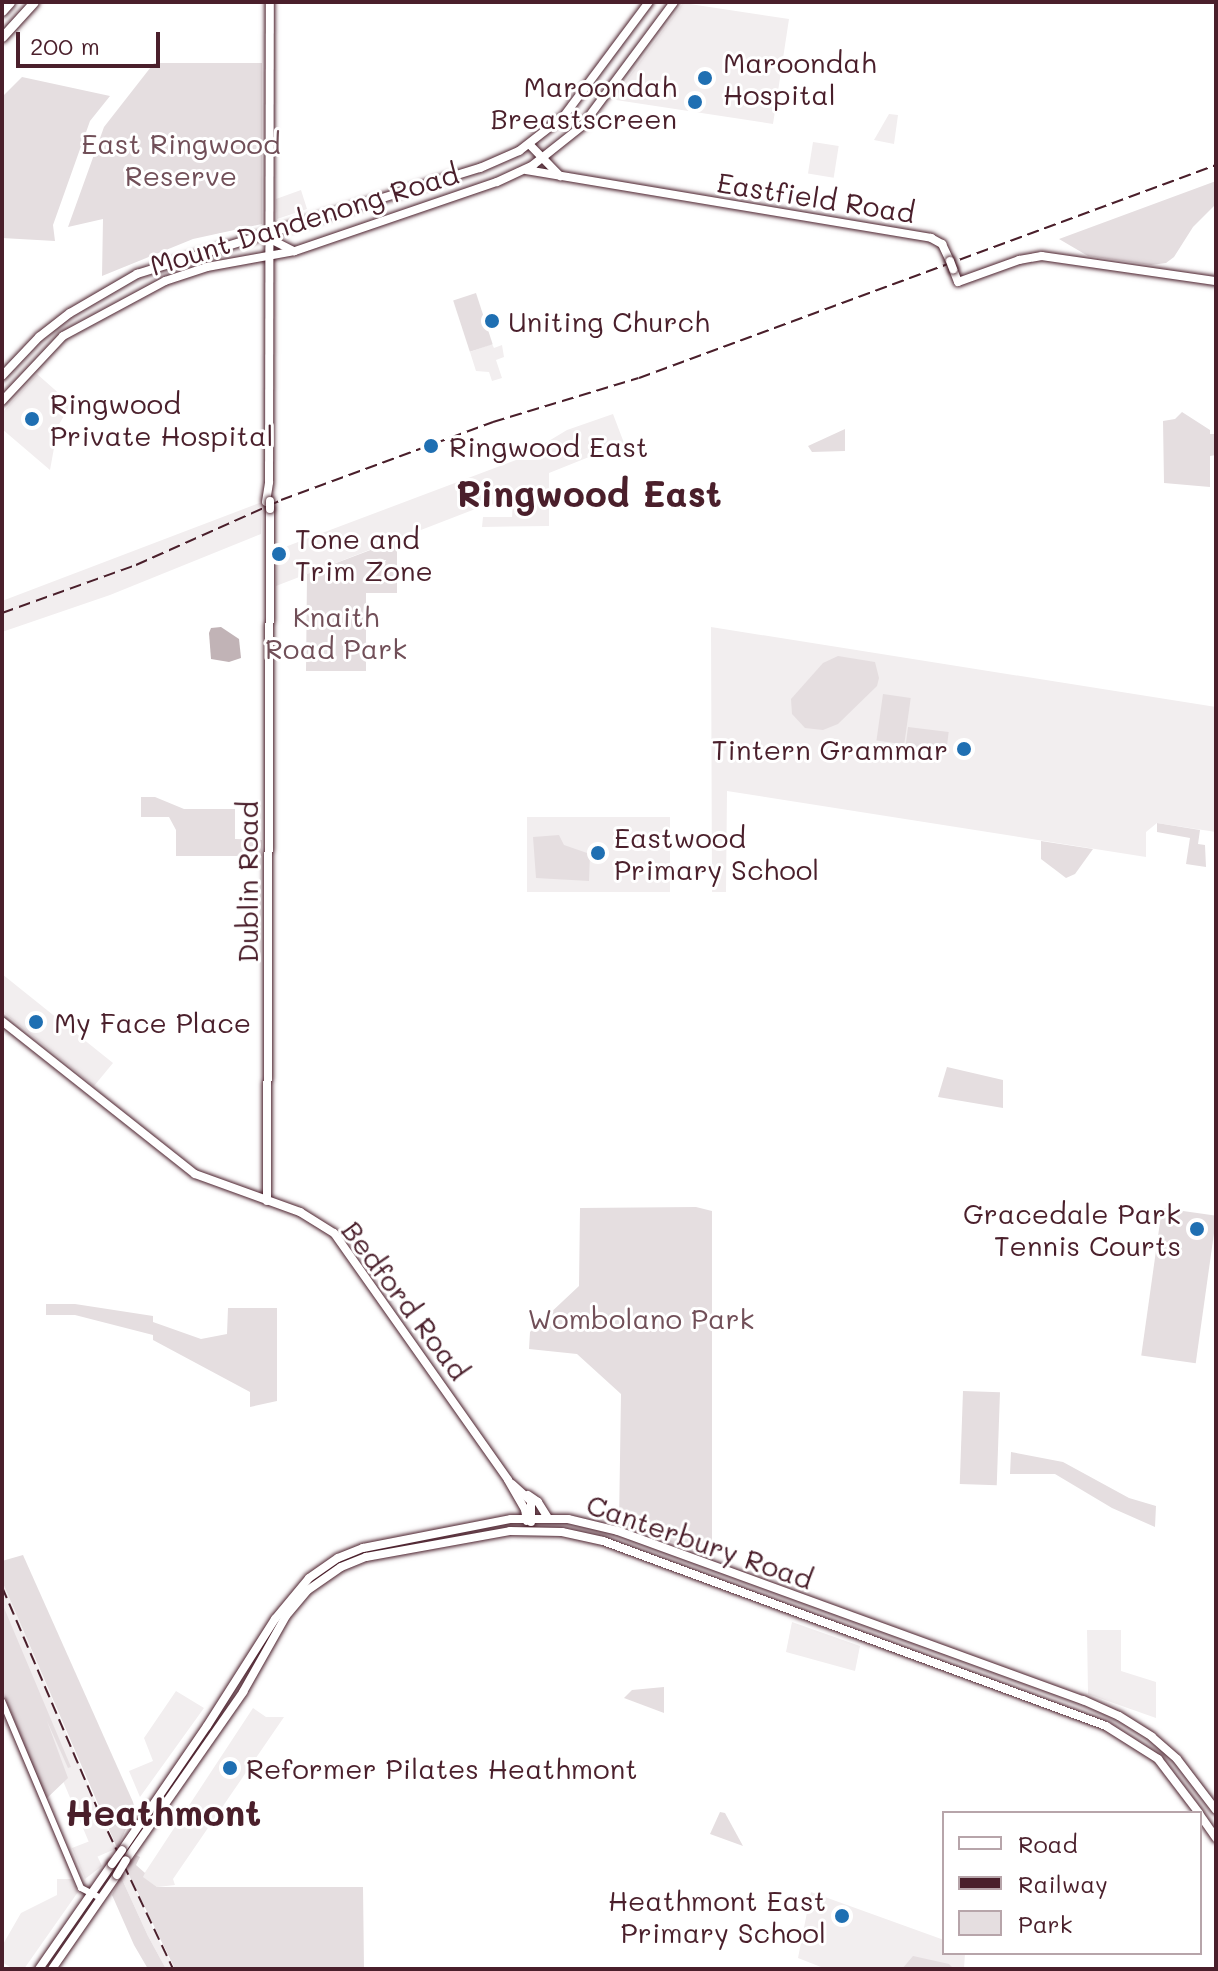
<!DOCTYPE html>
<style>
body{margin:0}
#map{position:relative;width:1218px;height:1971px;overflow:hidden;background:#fff;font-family:Mali,sans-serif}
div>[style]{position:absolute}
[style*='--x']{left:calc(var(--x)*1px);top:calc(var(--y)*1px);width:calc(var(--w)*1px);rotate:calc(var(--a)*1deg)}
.built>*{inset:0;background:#f2eeef;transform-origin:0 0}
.green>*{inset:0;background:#e5dee0;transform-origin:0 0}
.water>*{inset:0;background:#c1b3b6}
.roads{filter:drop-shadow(0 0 2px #4a1f2b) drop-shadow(0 0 2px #4a1f2b)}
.minor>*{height:6px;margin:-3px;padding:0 3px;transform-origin:3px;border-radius:3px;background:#fff}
.major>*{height:8px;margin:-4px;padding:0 4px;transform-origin:4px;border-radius:4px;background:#fff}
.highway>*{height:9px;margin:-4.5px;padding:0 4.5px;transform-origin:4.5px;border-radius:4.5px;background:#fff}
.rail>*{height:2px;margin-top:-1px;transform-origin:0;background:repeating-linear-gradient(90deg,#4a1f2b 0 12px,transparent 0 18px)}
.bridges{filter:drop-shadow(0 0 2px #4a1f2b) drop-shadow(0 0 2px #4a1f2b)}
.major-bridge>*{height:8px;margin:-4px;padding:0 4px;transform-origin:4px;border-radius:4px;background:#fff}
.dots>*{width:22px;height:22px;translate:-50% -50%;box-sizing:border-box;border:4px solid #fff;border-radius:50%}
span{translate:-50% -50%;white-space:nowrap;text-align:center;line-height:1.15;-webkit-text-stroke:6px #fff;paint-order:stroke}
.poi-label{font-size:28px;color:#4a1f2b}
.left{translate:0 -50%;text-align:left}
.right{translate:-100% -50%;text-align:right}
.park-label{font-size:28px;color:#714f58}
.street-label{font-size:28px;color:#4a1f2b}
.district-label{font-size:36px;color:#4a1f2b;font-weight:700}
.frame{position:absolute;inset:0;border:4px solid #4a1f2b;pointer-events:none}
.legend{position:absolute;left:942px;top:1811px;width:260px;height:144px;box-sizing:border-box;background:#fff;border:2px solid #b7a5aa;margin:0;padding:10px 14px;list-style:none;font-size:24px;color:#4a1f2b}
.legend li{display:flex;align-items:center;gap:16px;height:40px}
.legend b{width:40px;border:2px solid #b7a5aa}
.scale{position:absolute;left:16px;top:32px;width:144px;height:36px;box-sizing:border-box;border:4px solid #4a1f2b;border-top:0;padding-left:10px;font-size:24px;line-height:28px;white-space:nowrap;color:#4a1f2b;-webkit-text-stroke:6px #fff;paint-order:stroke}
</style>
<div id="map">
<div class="built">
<i style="clip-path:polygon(683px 3px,789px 19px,773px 124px,616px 100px,615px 96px)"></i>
<i style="clip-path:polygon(889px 114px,898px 115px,894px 144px,874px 140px)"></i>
<i style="left:813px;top:142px;width:26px;height:32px;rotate:9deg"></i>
<i style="clip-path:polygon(301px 190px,307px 209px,277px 219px,276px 199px)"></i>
<i style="clip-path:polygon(492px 344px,494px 348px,502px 345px,504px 357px,496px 360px,502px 378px,492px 381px,489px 372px,476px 371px,470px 352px)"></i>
<i style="clip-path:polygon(37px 374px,71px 404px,58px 426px,50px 470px,2px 429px,2px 413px)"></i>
<i style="clip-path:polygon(613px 414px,624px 443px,549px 473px,549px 526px,482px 527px,483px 517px,512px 517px,513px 501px,483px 506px,276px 586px,277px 550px,516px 460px,536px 460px,542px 445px,567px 430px)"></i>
<i style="clip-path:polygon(262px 502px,261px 534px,110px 595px,2px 632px,2px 601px)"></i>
<i style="clip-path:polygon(711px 627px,1216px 707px,1216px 832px,1157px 823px,1146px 832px,1146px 857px,727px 791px,726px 892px,712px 892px)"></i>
<i style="left:527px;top:817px;width:143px;height:75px"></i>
<i style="clip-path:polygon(2px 974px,113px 1063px,94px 1086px,2px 1011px)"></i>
<i style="left:2px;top:1581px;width:291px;height:22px;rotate:67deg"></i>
<i style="clip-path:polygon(792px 1622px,860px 1646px,855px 1671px,786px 1652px)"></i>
<i style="clip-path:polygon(1087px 1630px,1121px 1630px,1121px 1671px,1156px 1682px,1156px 1718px,1088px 1694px)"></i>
<i style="clip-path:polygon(176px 1691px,204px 1708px,140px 1797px,129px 1771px,153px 1761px,144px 1738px)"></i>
<i style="clip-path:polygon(253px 1708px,266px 1717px,284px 1717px,173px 1879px,175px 1885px,157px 1887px,142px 1877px)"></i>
<i style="clip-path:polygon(90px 1841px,102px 1866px,85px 1879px,72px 1848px)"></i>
<i style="clip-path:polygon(126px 1869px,158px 1939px,175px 1969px,166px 1969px,148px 1936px,121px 1877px)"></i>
<i style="clip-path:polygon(57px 1879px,72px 1879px,78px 1892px,24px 1969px,13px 1969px,2px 1962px,2px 1946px,21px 1913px,57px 1895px)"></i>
<i style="clip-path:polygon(811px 1892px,944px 1940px,944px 1953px,965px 1953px,964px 1969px,826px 1969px,798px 1958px)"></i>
</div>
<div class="green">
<i style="clip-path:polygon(154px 63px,262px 63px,262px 224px,193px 239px,102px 276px,103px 219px,68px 227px,104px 127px)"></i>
<i style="clip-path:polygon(22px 77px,110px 96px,90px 121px,53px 225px,55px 241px,2px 238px,2px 97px)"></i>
<i style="clip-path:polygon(1216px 181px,1216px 204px,1193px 227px,1174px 257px,1166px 263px,1151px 265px,1088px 256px,1059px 239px)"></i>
<i style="left:476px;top:293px;width:54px;height:24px;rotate:72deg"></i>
<i style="clip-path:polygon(1182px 412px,1210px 430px,1210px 434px,1216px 434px,1216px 455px,1210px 456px,1210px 487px,1164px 483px,1163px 421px,1175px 419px)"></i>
<i style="clip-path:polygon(845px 429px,845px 451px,812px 452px,808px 446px)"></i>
<i style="clip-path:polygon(397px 540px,397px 593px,366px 593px,366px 671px,306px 671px,307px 574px)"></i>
<i style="clip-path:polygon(838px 656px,875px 662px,879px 678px,877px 686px,838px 724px,823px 730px,805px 728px,792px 714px,791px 699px,823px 663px)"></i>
<i style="left:883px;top:694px;width:28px;height:47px;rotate:8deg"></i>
<i style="left:908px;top:727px;width:41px;height:23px;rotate:7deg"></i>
<i style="clip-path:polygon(141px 797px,155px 797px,184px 809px,235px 809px,235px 839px,262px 840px,262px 856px,176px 856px,176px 830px,169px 817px,141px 817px)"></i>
<i style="clip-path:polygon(1157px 823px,1200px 830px,1198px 844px,1205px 845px,1206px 867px,1186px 864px,1190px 838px,1157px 832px)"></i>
<i style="clip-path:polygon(559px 835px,564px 845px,590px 854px,589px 881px,536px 878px,533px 837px)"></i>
<i style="clip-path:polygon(1041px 841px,1093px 849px,1075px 874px,1066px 878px,1041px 859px)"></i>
<i style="clip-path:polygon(947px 1067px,1003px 1080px,1003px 1108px,938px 1097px)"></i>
<i style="clip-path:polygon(696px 1207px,712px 1211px,712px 1557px,619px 1523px,621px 1394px,577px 1354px,529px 1349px,530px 1332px,579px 1286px,580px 1208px)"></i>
<i style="left:1162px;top:1208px;width:55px;height:149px;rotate:8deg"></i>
<i style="clip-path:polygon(46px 1304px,75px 1304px,153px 1316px,153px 1322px,201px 1339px,227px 1334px,228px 1308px,277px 1308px,277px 1401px,250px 1407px,250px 1392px,153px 1340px,153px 1335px,75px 1315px,46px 1315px)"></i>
<i style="left:963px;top:1391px;width:37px;height:93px;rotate:2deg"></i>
<i style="clip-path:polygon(1011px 1452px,1063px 1462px,1129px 1498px,1156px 1506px,1155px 1527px,1112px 1508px,1055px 1474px,1010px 1474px)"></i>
<i style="clip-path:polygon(23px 1555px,133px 1802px,135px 1810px,117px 1848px,2px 1581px,2px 1561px)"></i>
<i style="clip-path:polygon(2px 1603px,71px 1767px,68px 1768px,47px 1721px,68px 1778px,46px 1799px,2px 1690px)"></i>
<i style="clip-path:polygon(664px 1687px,664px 1713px,624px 1698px,632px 1690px)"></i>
<i style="clip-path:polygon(720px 1812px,725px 1813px,743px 1846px,710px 1834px)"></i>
<i style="clip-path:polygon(136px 1855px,140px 1857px,136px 1865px,145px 1873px,143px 1877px,157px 1887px,363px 1887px,364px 1969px,175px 1969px,126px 1869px)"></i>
<i style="clip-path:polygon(121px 1877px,148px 1936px,166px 1969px,148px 1969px,134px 1945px,112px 1895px)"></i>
<i style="clip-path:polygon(913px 1956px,949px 1964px,954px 1969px,902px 1969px)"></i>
</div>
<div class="water">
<i style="clip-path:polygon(221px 627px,239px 639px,241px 658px,229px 662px,211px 659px,209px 633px,211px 628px)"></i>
</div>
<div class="roads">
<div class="minor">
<i style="--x:2;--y:1701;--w:203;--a:67.1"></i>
<i style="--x:81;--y:1888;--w:22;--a:27"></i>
</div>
<div class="major">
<i style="--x:529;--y:144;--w:45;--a:45.9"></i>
<i style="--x:526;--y:170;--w:411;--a:9.5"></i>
<i style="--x:931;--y:238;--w:13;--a:29"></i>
<i style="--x:942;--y:244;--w:19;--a:65"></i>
<i style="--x:270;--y:239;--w:27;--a:27"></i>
<i style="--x:953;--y:269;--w:14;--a:69"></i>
<i style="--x:958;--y:282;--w:65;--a:-19.8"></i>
<i style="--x:1019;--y:260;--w:23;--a:-10"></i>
<i style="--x:1042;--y:256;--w:176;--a:8.2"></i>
<i style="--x:2;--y:376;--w:54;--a:-46.5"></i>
<i style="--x:39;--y:337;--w:39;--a:-38"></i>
<i style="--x:70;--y:313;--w:78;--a:-30.2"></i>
<i style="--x:137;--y:274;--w:359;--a:-17.2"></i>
<i style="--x:480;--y:168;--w:43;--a:-23.6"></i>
<i style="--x:519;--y:151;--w:57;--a:-37.9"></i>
<i style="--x:564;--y:116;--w:142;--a:-53.3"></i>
<i style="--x:2;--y:401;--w:89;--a:-46.8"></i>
<i style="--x:63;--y:336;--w:116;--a:-28.3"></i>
<i style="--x:165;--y:281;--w:44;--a:-18.4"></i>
<i style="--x:207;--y:267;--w:89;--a:-10.3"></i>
<i style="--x:295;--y:251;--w:213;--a:-18.9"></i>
<i style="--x:497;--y:182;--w:40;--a:-25"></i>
<i style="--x:533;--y:165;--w:63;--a:-38.5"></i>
<i style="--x:582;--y:126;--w:154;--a:-53.4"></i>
<i style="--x:266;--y:502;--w:20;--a:-81"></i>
<i style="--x:269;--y:482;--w:480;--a:-89.9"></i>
<i style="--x:2;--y:1021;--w:246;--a:38.4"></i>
<i style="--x:195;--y:1174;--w:112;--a:19.9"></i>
<i style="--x:300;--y:1212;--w:40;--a:32"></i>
<i style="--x:334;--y:1233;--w:302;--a:54.8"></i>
<i style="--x:508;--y:1480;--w:34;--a:60"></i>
<i style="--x:525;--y:1509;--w:12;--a:81"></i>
<i style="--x:267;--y:1201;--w:692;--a:-89.75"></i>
<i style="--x:512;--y:1484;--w:25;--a:42"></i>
<i style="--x:531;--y:1501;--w:21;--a:90"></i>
<i style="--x:528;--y:1495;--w:12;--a:35"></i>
<i style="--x:538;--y:1502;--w:19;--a:58"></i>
<i style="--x:1200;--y:1815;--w:28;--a:55"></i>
<i style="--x:122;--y:1850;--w:150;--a:-55.6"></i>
<i style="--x:207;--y:1726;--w:127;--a:-57.6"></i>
<i style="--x:275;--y:1619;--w:53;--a:-50.3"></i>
<i style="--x:309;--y:1578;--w:35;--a:-35"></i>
<i style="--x:338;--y:1558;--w:27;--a:-22"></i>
<i style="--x:363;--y:1548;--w:151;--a:-11.1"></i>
<i style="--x:511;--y:1519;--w:57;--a:0"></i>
<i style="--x:568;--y:1519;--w:51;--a:13.5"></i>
<i style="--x:618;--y:1531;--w:495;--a:20"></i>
<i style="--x:1083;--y:1700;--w:39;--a:24"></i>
<i style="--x:1119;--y:1716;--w:39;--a:32"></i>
<i style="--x:1152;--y:1737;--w:33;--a:41"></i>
<i style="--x:1177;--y:1759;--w:64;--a:52.6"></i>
<i style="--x:126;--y:1860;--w:205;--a:-55.1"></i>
<i style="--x:243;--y:1692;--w:87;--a:-60.5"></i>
<i style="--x:286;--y:1616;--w:34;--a:-50"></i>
<i style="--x:308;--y:1590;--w:40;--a:-34.9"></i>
<i style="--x:341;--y:1567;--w:27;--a:-22"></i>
<i style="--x:366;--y:1557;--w:146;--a:-10.2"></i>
<i style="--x:510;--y:1531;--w:52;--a:1.1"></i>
<i style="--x:562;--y:1532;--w:42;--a:12.4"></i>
<i style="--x:603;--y:1541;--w:536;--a:20.19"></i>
<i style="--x:1106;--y:1726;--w:62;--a:32.4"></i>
<i style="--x:1158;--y:1759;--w:68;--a:52.8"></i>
<i style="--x:39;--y:1969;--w:128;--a:-55.2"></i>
<i style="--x:52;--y:1969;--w:114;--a:-55.3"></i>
</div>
<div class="highway">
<i style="--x:2;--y:11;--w:12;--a:-48"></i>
<i style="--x:2;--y:37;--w:47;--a:-47.6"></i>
</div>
</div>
<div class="rail">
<i style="--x:2;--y:613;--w:142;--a:-19.7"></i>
<i style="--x:136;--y:565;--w:159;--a:-24.1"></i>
<i style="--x:281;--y:500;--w:226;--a:-20.2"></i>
<i style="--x:493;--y:422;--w:152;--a:-16.8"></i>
<i style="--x:639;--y:378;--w:615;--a:-20.26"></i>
<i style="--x:2;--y:1587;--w:248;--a:66.7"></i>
<i style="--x:100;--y:1815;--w:170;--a:64.6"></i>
</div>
<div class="bridges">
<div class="major-bridge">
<i style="--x:950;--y:261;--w:9;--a:69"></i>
<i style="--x:270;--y:509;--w:8;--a:-90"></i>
<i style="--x:112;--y:1864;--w:17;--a:-54"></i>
<i style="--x:117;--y:1875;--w:17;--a:-59"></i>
</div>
</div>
<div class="dots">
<i style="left:705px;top:78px;background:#1f6fb2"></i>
<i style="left:695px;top:102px;background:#1f6fb2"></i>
<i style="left:492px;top:321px;background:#1f6fb2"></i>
<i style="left:32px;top:419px;background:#1f6fb2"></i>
<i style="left:431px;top:446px;background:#1f6fb2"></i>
<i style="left:279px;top:554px;background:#1f6fb2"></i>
<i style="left:964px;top:749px;background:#1f6fb2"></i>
<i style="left:598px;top:853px;background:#1f6fb2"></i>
<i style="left:36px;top:1022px;background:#1f6fb2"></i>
<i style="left:1197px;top:1229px;background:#1f6fb2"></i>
<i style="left:230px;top:1768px;background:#1f6fb2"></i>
<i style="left:842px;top:1916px;background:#1f6fb2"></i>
</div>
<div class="poi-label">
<span class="left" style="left:723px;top:78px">Maroondah<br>Hospital</span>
<span class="right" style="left:677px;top:102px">Maroondah<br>Breastscreen</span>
<span class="left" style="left:508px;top:321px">Uniting Church</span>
<span class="left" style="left:50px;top:419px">Ringwood<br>Private Hospital</span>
<span class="left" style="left:449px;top:446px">Ringwood East</span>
<span class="left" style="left:295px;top:554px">Tone and<br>Trim Zone</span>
<span class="right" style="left:948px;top:749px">Tintern Grammar</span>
<span class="left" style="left:614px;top:853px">Eastwood<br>Primary School</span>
<span class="left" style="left:54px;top:1022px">My Face Place</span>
<span class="right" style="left:1181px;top:1229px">Gracedale Park<br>Tennis Courts</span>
<span class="left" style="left:246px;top:1768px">Reformer Pilates Heathmont</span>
<span class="right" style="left:826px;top:1916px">Heathmont East<br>Primary School</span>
</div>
<div class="park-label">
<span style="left:181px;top:159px">East Ringwood<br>Reserve</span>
<span style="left:336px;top:632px">Knaith<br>Road Park</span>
<span style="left:641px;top:1318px">Wombolano Park</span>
</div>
<div class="street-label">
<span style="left:816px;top:197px;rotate:9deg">Eastfield Road</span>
<span style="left:304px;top:219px;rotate:-17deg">Mount Dandenong Road</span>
<span style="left:247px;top:882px;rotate:-90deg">Dublin Road</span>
<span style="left:406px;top:1300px;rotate:53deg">Bedford Road</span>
<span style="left:700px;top:1541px;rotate:19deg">Canterbury Road</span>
</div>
<div class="district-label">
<span style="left:589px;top:493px">Ringwood East</span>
<span style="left:163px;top:1812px">Heathmont</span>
</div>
<div class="frame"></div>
<ul class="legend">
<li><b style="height:10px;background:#fff"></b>Road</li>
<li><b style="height:10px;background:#4a1f2b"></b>Railway</li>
<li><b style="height:22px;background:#e5dee0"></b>Park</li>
</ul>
<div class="scale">200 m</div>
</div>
